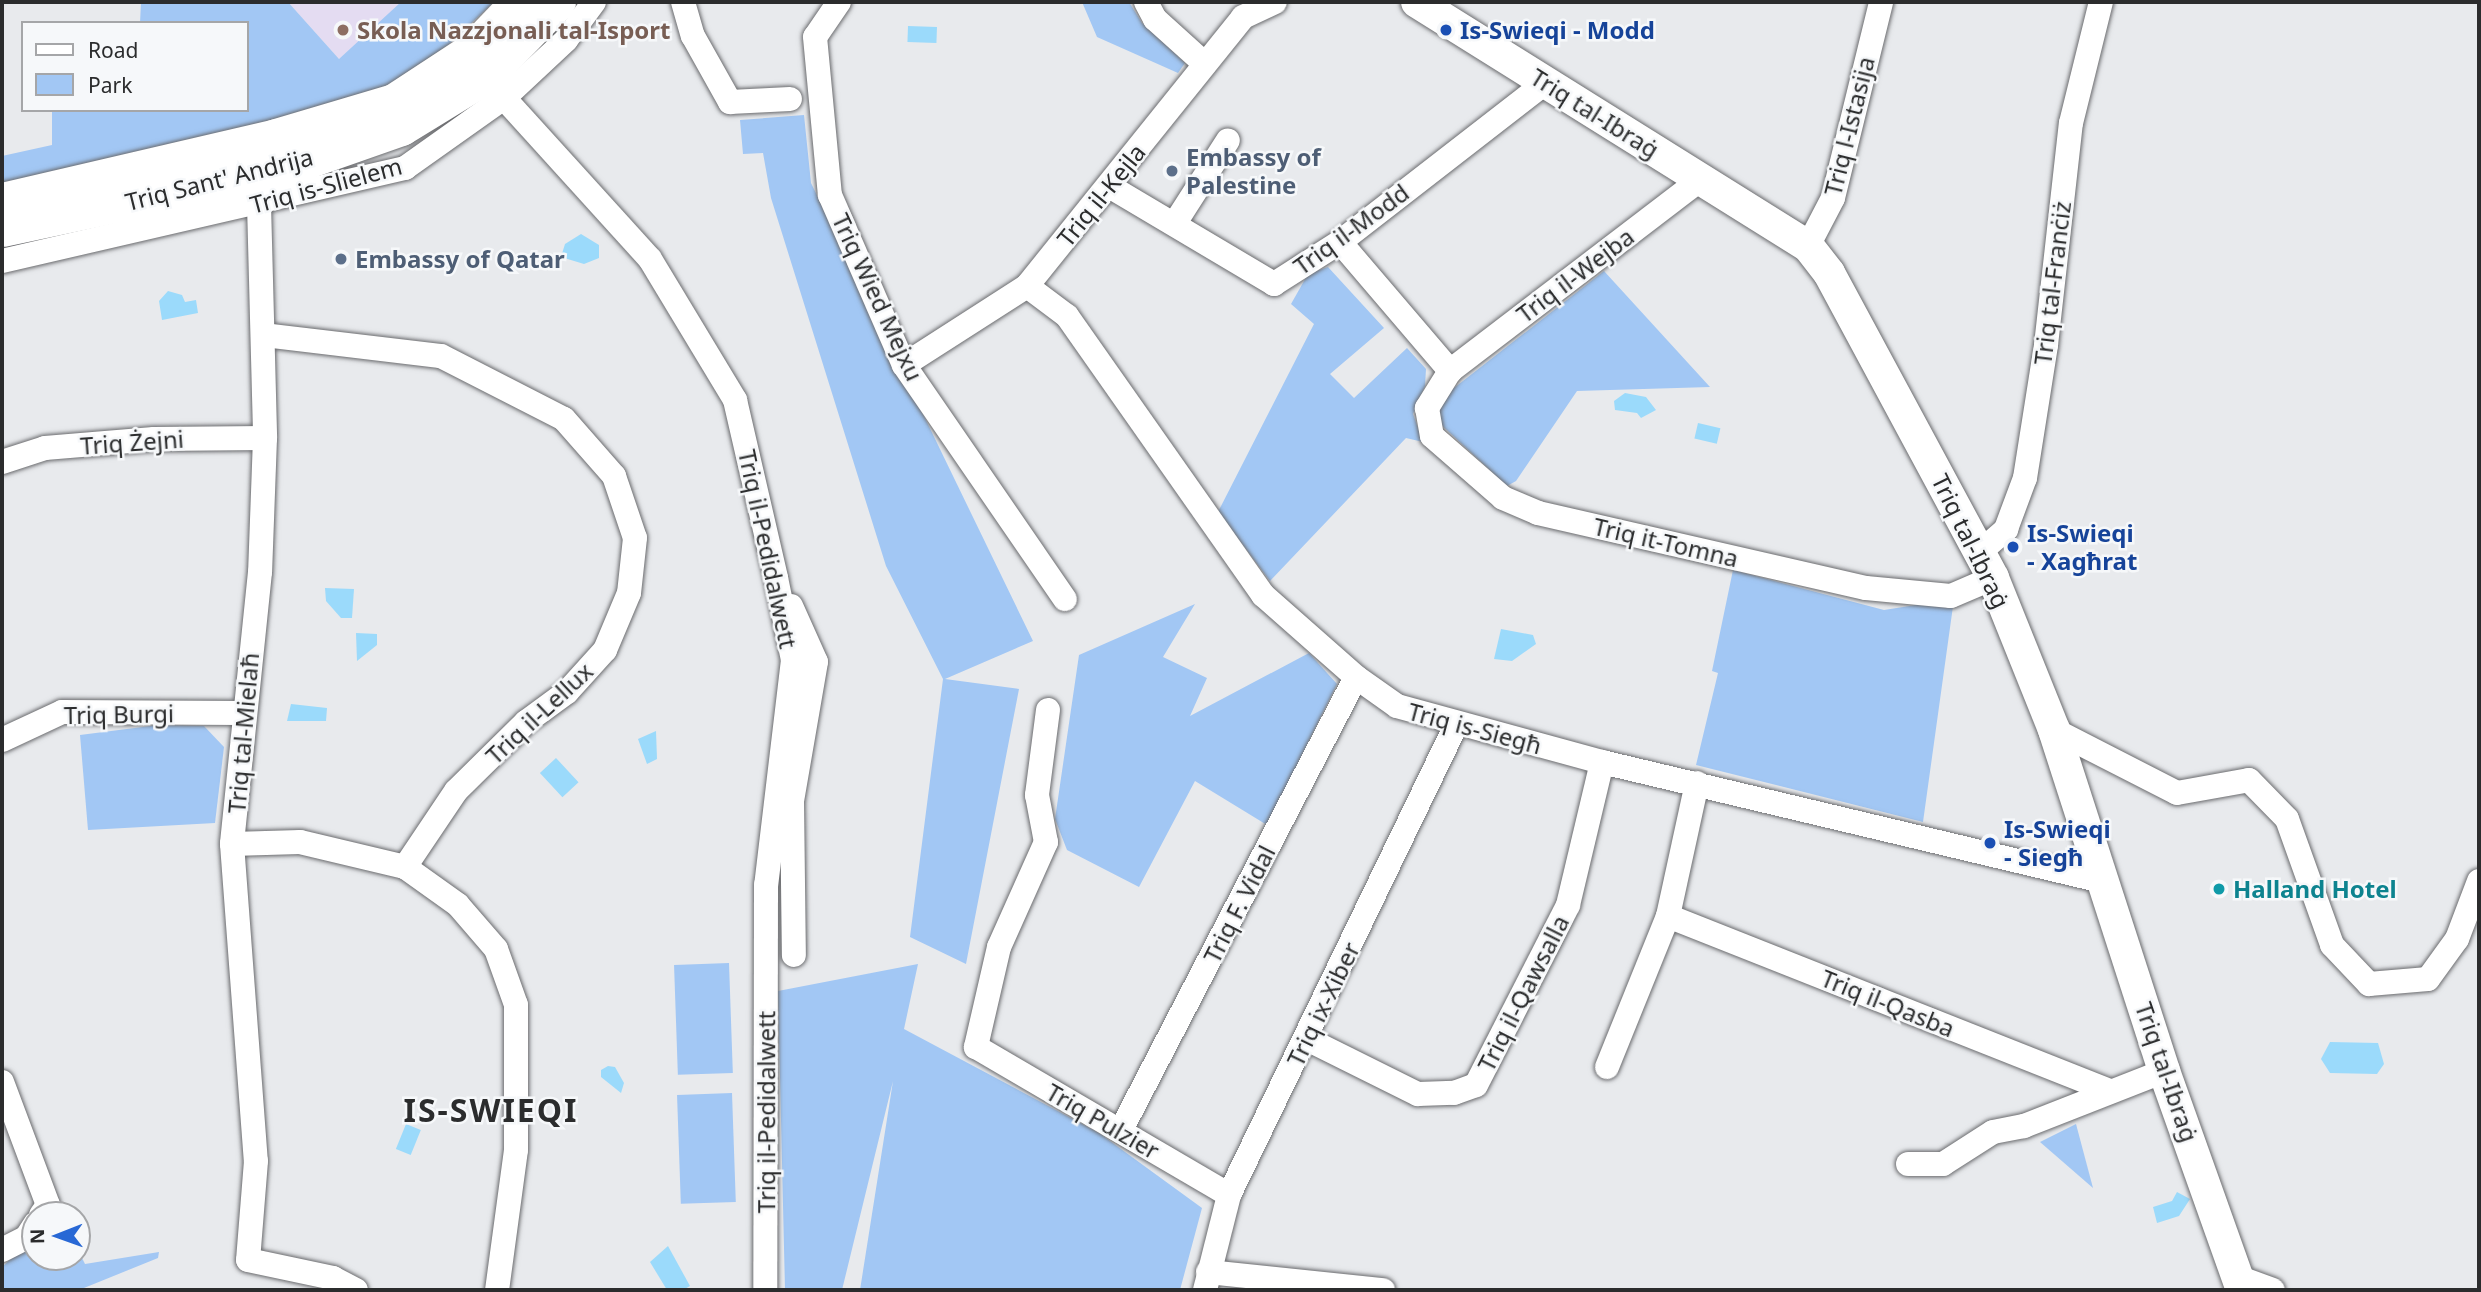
<!DOCTYPE html>
<meta charset="utf-8">
<style>
body{margin:0}
#map{position:relative;width:2481px;height:1292px;overflow:hidden;background:#e8eaed;font-family:"Noto Sans",sans-serif}
div>[style]{position:absolute}
[style*='--x']{left:calc(var(--x)*1px);top:calc(var(--y)*1px);width:calc(var(--w)*1px);rotate:calc(var(--a)*1deg)}
.education>*{inset:0;background:#e4dcf2}
.green>*{inset:0;background:#a2c7f4;transform-origin:0 0}
.water>*{inset:0;background:#9bdafb;transform-origin:0 0}
.roads{filter:drop-shadow(0 0 2px #6a6b6e) drop-shadow(0 0 2px #6a6b6e)}
.minor>*{height:24px;margin:-12px;padding:0 12px;transform-origin:12px;border-radius:12px;background:#fff}
.major>*{height:32px;margin:-16px;padding:0 16px;transform-origin:16px;border-radius:16px;background:#fff}
.highway>*{height:37px;margin:-18.5px;padding:0 18.5px;transform-origin:18.5px;border-radius:18.5px;background:#fff}
.dots>*{width:19px;height:19px;translate:-50% -50%;box-sizing:border-box;border:4px solid #f6f8fa;border-radius:50%}
span{translate:-50% -50%;white-space:nowrap;text-align:center;line-height:1.15;-webkit-text-stroke:5px #f6f8fa;paint-order:stroke}
.education-label{font-size:24px;color:#785e54;font-weight:700}
.left{translate:0 -50%;text-align:left}
.transit-label{font-size:24px;color:#164399;font-weight:700}
.street-label{font-size:24px;color:#2b2c2d}
.service-label{font-size:24px;color:#4e5e75;font-weight:700}
.culture-label{font-size:24px;color:#0d838f;font-weight:700}
.district-label{font-size:32px;color:#2b2c2d;font-weight:700;letter-spacing:2px}
.frame{position:absolute;inset:0;border:4px solid #2b2c2d;pointer-events:none}
.legend{position:absolute;left:21px;top:21px;width:228px;height:91px;box-sizing:border-box;background:#f6f8fa;border:2px solid #a5a6a8;margin:0;padding:9px 12px;list-style:none;font-size:21px;color:#2b2c2d}
.legend li{display:flex;align-items:center;gap:14px;height:35px}
.legend b{width:35px;border:2px solid #a5a6a8}
.north{position:absolute;left:21px;top:1201px;width:70px;height:70px;box-sizing:border-box;background:#f6f8fa;border:2px solid #a5a6a8;border-radius:50%;rotate:269deg;font-size:19px;font-weight:700;line-height:28px;text-align:center;color:#2b2c2d}
.north::after{content:'';display:block;margin:auto;width:24px;height:32px;background:#2868d5;clip-path:polygon(50% 0,100% 100%,50% 72%,0 100%)}
</style>
<div id="map">
<div class="education">
<i style="clip-path:polygon(288px 2px,404px 2px,339px 59px)"></i>
</div>
<div class="green">
<i style="clip-path:polygon(141px 2px,288px 2px,339px 59px,401px 2px,494px 2px,448px 45px,382px 90px,293px 121px,2px 186px,2px 156px,52px 145px,52px 110px,247px 110px,247px 23px,140px 23px)"></i>
<i style="clip-path:polygon(1082px 2px,1129px 2px,1142px 23px,1185px 63px,1178px 73px,1097px 37px)"></i>
<i style="clip-path:polygon(804px 115px,811px 183px,1033px 641px,945px 679px,1019px 689px,966px 964px,910px 937px,943px 679px,886px 566px,771px 198px,763px 153px,743px 154px,740px 120px)"></i>
<i style="clip-path:polygon(1328px 267px,1384px 328px,1330px 374px,1354px 398px,1407px 348px,1426px 369px,1425px 386px,1413px 414px,1423px 442px,1406px 438px,1270px 581px,1218px 512px,1314px 324px,1291px 304px,1308px 274px)"></i>
<i style="clip-path:polygon(1604px 271px,1710px 387px,1577px 391px,1516px 481px,1507px 486px,1436px 420px,1445px 395px)"></i>
<i style="clip-path:polygon(1733px 570px,1884px 610px,1954px 599px,1923px 822px,1696px 765px,1718px 673px,1712px 671px)"></i>
<i style="clip-path:polygon(1195px 604px,1163px 657px,1207px 678px,1190px 716px,1309px 653px,1337px 684px,1267px 825px,1195px 781px,1139px 887px,1067px 850px,1055px 819px,1079px 655px)"></i>
<i style="clip-path:polygon(158px 725px,204px 726px,224px 747px,215px 823px,88px 830px,80px 735px)"></i>
<i style="left:729px;top:963px;width:110px;height:55px;rotate:88deg"></i>
<i style="clip-path:polygon(918px 964px,904px 1029px,1099px 1133px,1202px 1208px,1180px 1290px,860px 1290px,893px 1081px,842px 1290px,785px 1290px,778px 991px)"></i>
<i style="left:732px;top:1093px;width:109px;height:55px;rotate:88deg"></i>
<i style="clip-path:polygon(2076px 1124px,2093px 1188px,2040px 1142px)"></i>
<i style="clip-path:polygon(35px 1237px,35px 1257px,77px 1257px,77px 1248px,85px 1264px,159px 1252px,158px 1258px,79px 1290px,2px 1290px,2px 1267px)"></i>
</div>
<div class="water">
<i style="left:908px;top:26px;width:29px;height:16px;rotate:2deg"></i>
<i style="clip-path:polygon(581px 234px,599px 245px,599px 258px,584px 264px,561px 257px,565px 244px)"></i>
<i style="clip-path:polygon(168px 291px,182px 295px,185px 302px,196px 300px,198px 313px,162px 320px,159px 301px)"></i>
<i style="clip-path:polygon(1625px 393px,1646px 397px,1656px 410px,1641px 418px,1637px 413px,1615px 410px,1614px 401px)"></i>
<i style="left:1698px;top:423px;width:23px;height:16px;rotate:13deg"></i>
<i style="clip-path:polygon(325px 588px,354px 589px,352px 618px,341px 618px,326px 601px)"></i>
<i style="clip-path:polygon(1501px 629px,1533px 635px,1536px 644px,1512px 661px,1494px 659px)"></i>
<i style="clip-path:polygon(356px 633px,377px 634px,377px 645px,357px 661px)"></i>
<i style="clip-path:polygon(291px 704px,327px 708px,326px 721px,287px 721px)"></i>
<i style="clip-path:polygon(656px 731px,657px 759px,647px 764px,638px 739px)"></i>
<i style="left:556px;top:758px;width:33px;height:22px;rotate:47deg"></i>
<i style="clip-path:polygon(2330px 1042px,2378px 1043px,2384px 1064px,2377px 1074px,2330px 1073px,2321px 1059px)"></i>
<i style="clip-path:polygon(608px 1066px,615px 1067px,624px 1083px,621px 1093px,601px 1077px,601px 1070px)"></i>
<i style="left:406px;top:1124px;width:16px;height:27px;rotate:22deg"></i>
<i style="clip-path:polygon(2177px 1192px,2190px 1199px,2179px 1216px,2157px 1223px,2153px 1207px,2172px 1201px)"></i>
<i style="clip-path:polygon(668px 1246px,690px 1286px,683px 1290px,667px 1290px,650px 1262px)"></i>
</div>
<div class="roads">
<div class="minor">
<i style="--x:683;--y:2;--w:35;--a:74"></i>
<i style="--x:693;--y:36;--w:76;--a:60.7"></i>
<i style="--x:730;--y:102;--w:60;--a:-2.9"></i>
<i style="--x:839;--y:2;--w:42;--a:124.4"></i>
<i style="--x:815;--y:37;--w:159;--a:84.6"></i>
<i style="--x:830;--y:195;--w:185;--a:66.5"></i>
<i style="--x:904;--y:365;--w:284;--a:55.5"></i>
<i style="--x:1146;--y:2;--w:19;--a:62"></i>
<i style="--x:1155;--y:19;--w:67;--a:42"></i>
<i style="--x:504;--y:98;--w:217;--a:47.8"></i>
<i style="--x:650;--y:259;--w:165;--a:58.9"></i>
<i style="--x:735;--y:400;--w:183;--a:77"></i>
<i style="--x:776;--y:578;--w:84;--a:78.3"></i>
<i style="--x:793;--y:660;--w:227;--a:96.8"></i>
<i style="--x:766;--y:885;--w:405;--a:90.1"></i>
<i style="--x:1701;--y:179;--w:316;--a:142.6"></i>
<i style="--x:1450;--y:371;--w:44;--a:121.9"></i>
<i style="--x:1427;--y:408;--w:28;--a:80"></i>
<i style="--x:1432;--y:436;--w:94;--a:41.1"></i>
<i style="--x:1503;--y:498;--w:38;--a:23"></i>
<i style="--x:1538;--y:513;--w:336;--a:12.9"></i>
<i style="--x:1866;--y:588;--w:85;--a:5.4"></i>
<i style="--x:1951;--y:596;--w:46;--a:-23.2"></i>
<i style="--x:1109;--y:186;--w:192;--a:30.7"></i>
<i style="--x:1274;--y:284;--w:78;--a:-32.5"></i>
<i style="--x:1340;--y:242;--w:261;--a:-37.8"></i>
<i style="--x:259;--y:204;--w:234;--a:88.5"></i>
<i style="--x:265;--y:438;--w:134;--a:92.1"></i>
<i style="--x:260;--y:572;--w:273;--a:95.9"></i>
<i style="--x:232;--y:844;--w:318;--a:85.7"></i>
<i style="--x:256;--y:1161;--w:99;--a:94.6"></i>
<i style="--x:248;--y:1260;--w:87;--a:12"></i>
<i style="--x:333;--y:1278;--w:26;--a:28"></i>
<i style="--x:1175;--y:223;--w:98;--a:-57.4"></i>
<i style="--x:1340;--y:242;--w:170;--a:49.5"></i>
<i style="--x:1808;--y:246;--w:54;--a:-62.5"></i>
<i style="--x:1833;--y:198;--w:202;--a:-76.2"></i>
<i style="--x:2;--y:261;--w:414;--a:-13"></i>
<i style="--x:405;--y:168;--w:121;--a:-35.3"></i>
<i style="--x:504;--y:98;--w:85;--a:-43.1"></i>
<i style="--x:566;--y:40;--w:47;--a:-53.6"></i>
<i style="--x:1027;--y:286;--w:50;--a:36.9"></i>
<i style="--x:1067;--y:316;--w:341;--a:54.9"></i>
<i style="--x:1263;--y:595;--w:124;--a:41.4"></i>
<i style="--x:1356;--y:677;--w:50;--a:35.3"></i>
<i style="--x:1397;--y:706;--w:213;--a:15.3"></i>
<i style="--x:1602;--y:762;--w:514;--a:13.39"></i>
<i style="--x:264;--y:335;--w:178;--a:6.8"></i>
<i style="--x:441;--y:356;--w:138;--a:27.1"></i>
<i style="--x:564;--y:419;--w:76;--a:48.7"></i>
<i style="--x:614;--y:476;--w:65;--a:71.3"></i>
<i style="--x:635;--y:538;--w:55;--a:96.2"></i>
<i style="--x:629;--y:593;--w:62;--a:112.8"></i>
<i style="--x:605;--y:650;--w:57;--a:132.1"></i>
<i style="--x:567;--y:692;--w:51;--a:143.8"></i>
<i style="--x:526;--y:722;--w:98;--a:135.4"></i>
<i style="--x:456;--y:791;--w:92;--a:123.9"></i>
<i style="--x:904;--y:365;--w:146;--a:-32.7"></i>
<i style="--x:1027;--y:286;--w:345;--a:-51.2"></i>
<i style="--x:1243;--y:17;--w:35;--a:-25"></i>
<i style="--x:2;--y:462;--w:45;--a:-18"></i>
<i style="--x:45;--y:448;--w:109;--a:-4.7"></i>
<i style="--x:154;--y:439;--w:111;--a:-0.5"></i>
<i style="--x:1980;--y:552;--w:35;--a:-41"></i>
<i style="--x:2006;--y:529;--w:54;--a:-69.6"></i>
<i style="--x:2025;--y:478;--w:135;--a:-81"></i>
<i style="--x:2046;--y:345;--w:223;--a:-83.6"></i>
<i style="--x:2071;--y:123;--w:125;--a:-76.1"></i>
<i style="--x:791;--y:606;--w:61;--a:65.9"></i>
<i style="--x:816;--y:662;--w:141;--a:99.8"></i>
<i style="--x:792;--y:801;--w:154;--a:89.3"></i>
<i style="--x:1048;--y:710;--w:86;--a:97.4"></i>
<i style="--x:1037;--y:795;--w:48;--a:79.2"></i>
<i style="--x:1046;--y:842;--w:115;--a:114.1"></i>
<i style="--x:999;--y:947;--w:103;--a:103"></i>
<i style="--x:976;--y:1047;--w:293;--a:30.3"></i>
<i style="--x:2054;--y:730;--w:138;--a:27.1"></i>
<i style="--x:2177;--y:793;--w:73;--a:-10.2"></i>
<i style="--x:2249;--y:780;--w:54;--a:45.7"></i>
<i style="--x:2287;--y:819;--w:134;--a:70.3"></i>
<i style="--x:2332;--y:945;--w:54;--a:46.5"></i>
<i style="--x:2369;--y:984;--w:59;--a:-4.8"></i>
<i style="--x:2428;--y:979;--w:49;--a:-54.1"></i>
<i style="--x:2457;--y:939;--w:62;--a:-69.2"></i>
<i style="--x:2;--y:740;--w:66;--a:-25"></i>
<i style="--x:62;--y:712;--w:180;--a:0.3"></i>
<i style="--x:232;--y:844;--w:68;--a:-1.7"></i>
<i style="--x:300;--y:842;--w:108;--a:13.4"></i>
<i style="--x:405;--y:867;--w:65;--a:35.6"></i>
<i style="--x:458;--y:905;--w:58;--a:49.2"></i>
<i style="--x:496;--y:949;--w:59;--a:70.3"></i>
<i style="--x:516;--y:1005;--w:145;--a:90"></i>
<i style="--x:516;--y:1150;--w:141;--a:97.7"></i>
<i style="--x:1668;--y:916;--w:473;--a:21.6"></i>
<i style="--x:1307;--y:1039;--w:124;--a:26.4"></i>
<i style="--x:1418;--y:1094;--w:36;--a:-2"></i>
<i style="--x:1454;--y:1093;--w:23;--a:-20"></i>
<i style="--x:1476;--y:1085;--w:202;--a:-62.9"></i>
<i style="--x:1568;--y:905;--w:147;--a:-76.6"></i>
<i style="--x:1607;--y:1067;--w:163;--a:-68"></i>
<i style="--x:1668;--y:916;--w:136;--a:-77.7"></i>
<i style="--x:2;--y:1082;--w:131;--a:69.5"></i>
<i style="--x:48;--y:1205;--w:12;--a:125"></i>
<i style="--x:1121;--y:1130;--w:510;--a:-62.58"></i>
<i style="--x:1908;--y:1164;--w:35;--a:0"></i>
<i style="--x:1943;--y:1164;--w:59;--a:-32.6"></i>
<i style="--x:1993;--y:1132;--w:32;--a:-11"></i>
<i style="--x:2024;--y:1126;--w:150;--a:-21.4"></i>
<i style="--x:2;--y:1250;--w:27;--a:-27"></i>
<i style="--x:26;--y:1238;--w:17;--a:-57"></i>
<i style="--x:1208;--y:1272;--w:176;--a:5.9"></i>
<i style="--x:2237;--y:1277;--w:38;--a:20"></i>
<i style="--x:1205;--y:1290;--w:98;--a:-75.8"></i>
<i style="--x:1229;--y:1195;--w:524;--a:-64.22"></i>
</div>
<div class="major">
<i style="--x:1417;--y:2;--w:461;--a:32"></i>
<i style="--x:1808;--y:246;--w:34;--a:52"></i>
<i style="--x:1829;--y:273;--w:346;--a:61.7"></i>
<i style="--x:1993;--y:578;--w:164;--a:68.1"></i>
<i style="--x:2054;--y:730;--w:358;--a:72.1"></i>
<i style="--x:2164;--y:1071;--w:232;--a:70.4"></i>
</div>
<div class="highway">
<i style="--x:2;--y:201;--w:281;--a:-13.1"></i>
<i style="--x:276;--y:137;--w:123;--a:-16.5"></i>
<i style="--x:394;--y:102;--w:93;--a:-33.2"></i>
<i style="--x:472;--y:51;--w:68;--a:-46.2"></i>
<i style="--x:2;--y:228;--w:288;--a:-12"></i>
<i style="--x:284;--y:168;--w:124;--a:-19.3"></i>
<i style="--x:401;--y:127;--w:100;--a:-31.5"></i>
<i style="--x:486;--y:75;--w:102;--a:-45.8"></i>
</div>
</div>
<div class="dots">
<i style="left:343px;top:30px;background:#8d6e63"></i>
<i style="left:1446px;top:30px;background:#1a4fb4"></i>
<i style="left:1172px;top:171px;background:#5c6f8a"></i>
<i style="left:341px;top:259px;background:#5c6f8a"></i>
<i style="left:2013px;top:547px;background:#1a4fb4"></i>
<i style="left:1990px;top:843px;background:#1a4fb4"></i>
<i style="left:2219px;top:889px;background:#0f9aa8"></i>
</div>
<div class="education-label">
<span class="left" style="left:357px;top:30px">Skola Nazzjonali tal-Isport</span>
</div>
<div class="transit-label">
<span class="left" style="left:1460px;top:30px">Is-Swieqi - Modd</span>
<span class="left" style="left:2027px;top:547px">Is-Swieqi<br>- Xagħrat</span>
<span class="left" style="left:2004px;top:843px">Is-Swieqi<br>- Siegħ</span>
</div>
<div class="street-label">
<span style="left:1595px;top:113px;rotate:32deg">Triq tal-Ibraġ</span>
<span style="left:1849px;top:126px;rotate:-76deg">Triq l-Istasija</span>
<span style="left:219px;top:179px;rotate:-14deg">Triq Sant' Andrija</span>
<span style="left:326px;top:185px;rotate:-15deg">Triq is-Slielem</span>
<span style="left:1101px;top:195px;rotate:-51deg">Triq il-Kejla</span>
<span style="left:1351px;top:229px;rotate:-36deg">Triq il-Modd</span>
<span style="left:1575px;top:275px;rotate:-37deg">Triq il-Wejba</span>
<span style="left:2052px;top:283px;rotate:-83deg">Triq tal-Franċiż</span>
<span style="left:878px;top:297px;rotate:65deg">Triq Wied Mejxu</span>
<span style="left:132px;top:442px;rotate:-4deg">Triq Żejni</span>
<span style="left:1971px;top:541px;rotate:64deg">Triq tal-Ibraġ</span>
<span style="left:1666px;top:542px;rotate:13deg">Triq it-Tomna</span>
<span style="left:768px;top:549px;rotate:78deg">Triq il-Pedidalwett</span>
<span style="left:539px;top:713px;rotate:-43deg">Triq il-Lellux</span>
<span style="left:119px;top:714px;rotate:-1deg">Triq Burgi</span>
<span style="left:1475px;top:728px;rotate:15deg">Triq is-Siegħ</span>
<span style="left:243px;top:733px;rotate:-85deg">Triq tal-Mielaħ</span>
<span style="left:1239px;top:904px;rotate:-63deg">Triq F. Vidal</span>
<span style="left:1523px;top:993px;rotate:-63deg">Triq il-Qawsalla</span>
<span style="left:1888px;top:1003px;rotate:22deg">Triq il-Qasba</span>
<span style="left:1323px;top:1004px;rotate:-64deg">Triq ix-Xiber</span>
<span style="left:2167px;top:1072px;rotate:71deg">Triq tal-Ibraġ</span>
<span style="left:766px;top:1112px;rotate:-90deg">Triq il-Pedidalwett</span>
<span style="left:1103px;top:1121px;rotate:30deg">Triq Pulzier</span>
</div>
<div class="service-label">
<span class="left" style="left:1186px;top:171px">Embassy of<br>Palestine</span>
<span class="left" style="left:355px;top:259px">Embassy of Qatar</span>
</div>
<div class="culture-label">
<span class="left" style="left:2233px;top:889px">Halland Hotel</span>
</div>
<div class="district-label">
<span style="left:491px;top:1110px">IS-SWIEQI</span>
</div>
<div class="frame"></div>
<ul class="legend">
<li><b style="height:9px;background:#fff"></b>Road</li>
<li><b style="height:19px;background:#a2c7f4"></b>Park</li>
</ul>
<div class="north">N</div>
</div>
